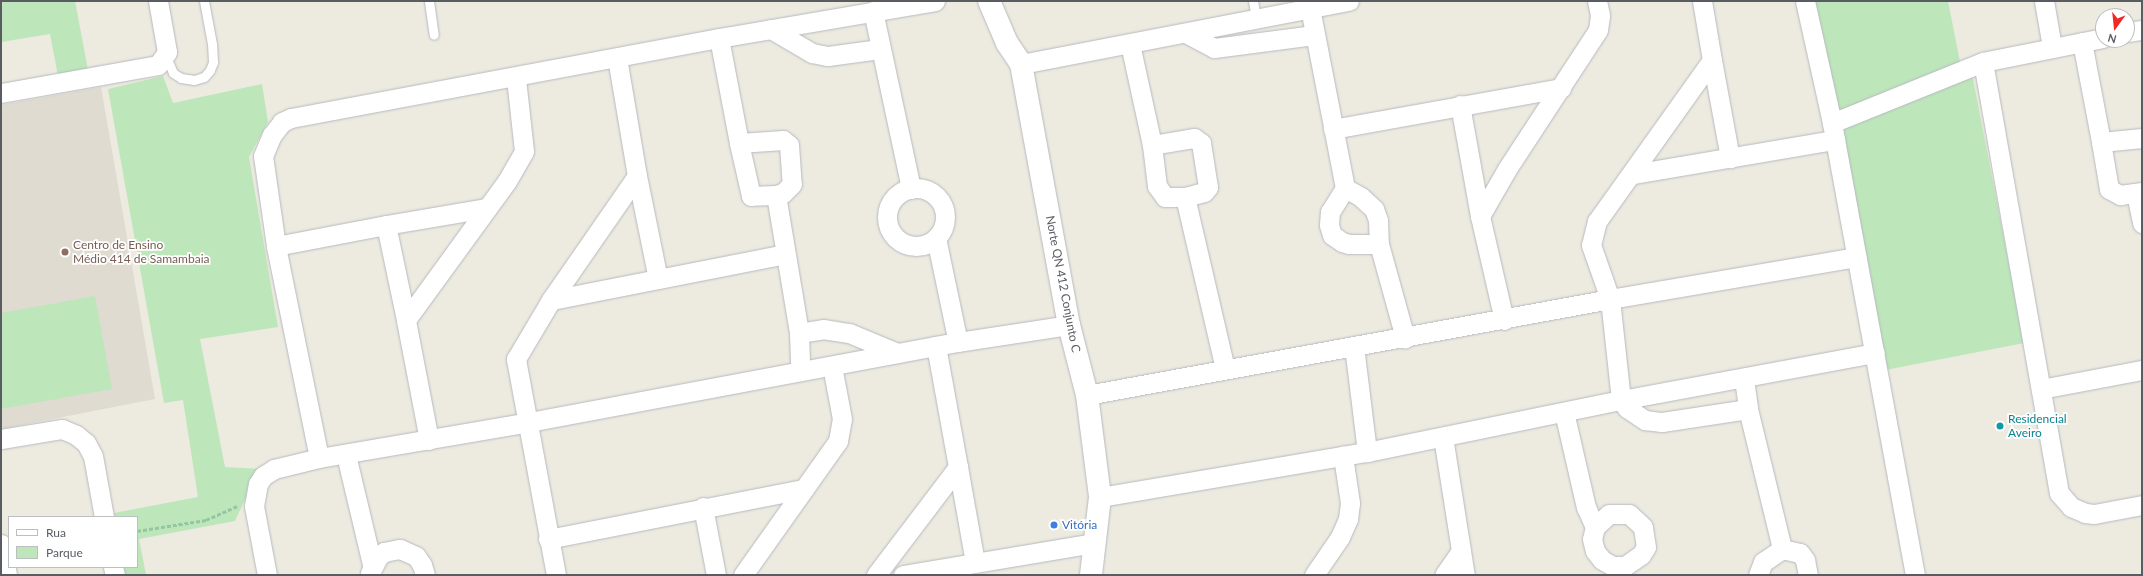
<!DOCTYPE html>
<meta charset="utf-8">
<style>
body{margin:0}
#map{position:relative;width:2143px;height:576px;overflow:hidden;background:#edeae0;font-family:Lato,sans-serif}
div>[style]{position:absolute}
[style*='--x']{left:calc(var(--x)*1px);top:calc(var(--y)*1px);width:calc(var(--w)*1px);rotate:calc(var(--a)*1deg)}
.education>*{inset:0;background:#dfdbd1}
.green>*{inset:0;background:#bde6bb;transform-origin:0 0}
.path>*{height:2.5px;margin-top:-1.25px;transform-origin:0;background:repeating-linear-gradient(90deg,#94c7a0 0 4px,transparent 0 6px)}
.roads{filter:drop-shadow(0 0 1px #b6b9be) drop-shadow(0 0 1px #b6b9be)}
.lane>*{height:9px;margin:-4.5px;padding:0 4.5px;transform-origin:4.5px;border-radius:4.5px;background:#fff}
.street>*{height:19px;margin:-9.5px;padding:0 9.5px;transform-origin:9.5px;border-radius:9.5px;background:#fff}
.street>.ring{margin:-9.5px;padding:0;box-sizing:content-box;background:none;border:19px solid #fff;border-radius:50%}
.secondary>*{height:22px;margin:-11px;padding:0 11px;transform-origin:11px;border-radius:11px;background:#fff}
.dots>*{width:11px;height:11px;translate:-50% -50%;box-sizing:border-box;border:2px solid #fff;border-radius:50%}
span{translate:-50% -50%;white-space:nowrap;text-align:center;line-height:1.15;-webkit-text-stroke:3.5px #fff;paint-order:stroke}
.education-label{font-size:12px;color:#785e54}
.left{translate:0 -50%;text-align:left}
.street-label{font-size:12px;color:#595d62}
.culture-label{font-size:12px;color:#0d838f}
.shop-label{font-size:12px;color:#366cbe}
.frame{position:absolute;inset:0;border:2px solid #595d62;pointer-events:none}
.legend{position:absolute;left:8px;top:516px;width:130px;height:52px;box-sizing:border-box;background:#fff;border:1px solid #bdbec0;margin:0;padding:5px 7px;list-style:none;font-size:12px;color:#595d62}
.legend li{display:flex;align-items:center;gap:8px;height:20px}
.legend b{width:20px;border:1px solid #bdbec0}
.north{position:absolute;left:2095px;top:8px;width:40px;height:40px;box-sizing:border-box;background:#fff;border:1px solid #bdbec0;border-radius:50%;rotate:195deg;font-size:11px;font-weight:700;line-height:16px;text-align:center;color:#595d62}
.north::after{content:'';display:block;margin:auto;width:14px;height:18px;background:#f02923;clip-path:polygon(50% 0,100% 100%,50% 72%,0 100%)}
</style>
<div id="map">
<div class="education">
<i style="clip-path:polygon(101px 87px,155px 399px,1px 429px,1px 105px)"></i>
</div>
<div class="green">
<i style="clip-path:polygon(1px 1px,75px 1px,88px 70px,58px 76px,50px 34px,1px 42px)"></i>
<i style="clip-path:polygon(1808px 1px,1948px 1px,1961px 67px,1832px 117px)"></i>
<i style="left:1972px;top:74px;width:274px;height:148px;rotate:79deg"></i>
<i style="clip-path:polygon(163px 76px,173px 103px,262px 84px,268px 122px,249px 157px,278px 327px,200px 339px,225px 467px,259px 469px,235px 521px,139px 539px,146px 575px,124px 575px,123px 567px,137px 567px,137px 517px,115px 517px,114px 513px,198px 497px,183px 400px,164px 403px,108px 89px)"></i>
<i style="clip-path:polygon(95px 296px,112px 389px,1px 409px,1px 313px)"></i>
</div>
<div class="path">
<i style="--x:137;--y:531;--w:70;--a:-9.1"></i>
<i style="--x:206;--y:520;--w:34;--a:-24"></i>
</div>
<div class="roads">
<div class="lane">
<i style="--x:429;--y:1;--w:34;--a:82"></i>
<i style="--x:1253;--y:1;--w:17;--a:80"></i>
<i style="--x:166;--y:57;--w:17;--a:66"></i>
<i style="--x:173;--y:73;--w:9;--a:32"></i>
<i style="--x:181;--y:78;--w:13;--a:9"></i>
<i style="--x:194;--y:80;--w:10;--a:-17"></i>
<i style="--x:204;--y:77;--w:9;--a:-49"></i>
<i style="--x:210;--y:70;--w:9;--a:-69"></i>
<i style="--x:213;--y:62;--w:18;--a:-93"></i>
<i style="--x:212;--y:44;--w:44;--a:-100.5"></i>
</div>
<div class="street">
<i style="--x:1702;--y:1;--w:60;--a:80.4"></i>
<i style="--x:1712;--y:60;--w:198;--a:125.5"></i>
<i style="--x:1597;--y:221;--w:25;--a:104"></i>
<i style="--x:1591;--y:245;--w:57;--a:70.6"></i>
<i style="--x:1610;--y:299;--w:102;--a:83.8"></i>
<i style="--x:1621;--y:400;--w:10;--a:53"></i>
<i style="--x:1627;--y:408;--w:22;--a:34"></i>
<i style="--x:1645;--y:420;--w:17;--a:7"></i>
<i style="--x:1662;--y:422;--w:87;--a:-8.6"></i>
<i style="--x:1805;--y:1;--w:125;--a:77.5"></i>
<i style="--x:1832;--y:123;--w:460;--a:79.6"></i>
<i style="--x:2044;--y:1;--w:47;--a:80.1"></i>
<i style="--x:1310;--y:8;--w:183;--a:79"></i>
<i style="--x:873;--y:11;--w:182;--a:77.9"></i>
<i style="--x:771;--y:29;--w:48;--a:30.3"></i>
<i style="--x:812;--y:53;--w:16;--a:11"></i>
<i style="--x:828;--y:56;--w:52;--a:-7.7"></i>
<i style="--x:2127;--y:32;--w:15;--a:-8"></i>
<i style="--x:1186;--y:33;--w:32;--a:28"></i>
<i style="--x:1214;--y:48;--w:101;--a:-7.4"></i>
<i style="--x:719;--y:38;--w:107;--a:79.2"></i>
<i style="--x:2103;--y:38;--w:122;--a:168.7"></i>
<i style="--x:1983;--y:62;--w:438;--a:80"></i>
<i style="--x:2059;--y:493;--w:18;--a:49"></i>
<i style="--x:2071;--y:507;--w:15;--a:23"></i>
<i style="--x:2085;--y:513;--w:9;--a:6"></i>
<i style="--x:2094;--y:514;--w:49;--a:-10.6"></i>
<i style="--x:2082;--y:42;--w:102;--a:79.2"></i>
<i style="--x:1130;--y:44;--w:103;--a:77.7"></i>
<i style="--x:1712;--y:60;--w:100;--a:79.6"></i>
<i style="--x:1021;--y:64;--w:334;--a:-10.9"></i>
<i style="--x:1;--y:93;--w:159;--a:-10.1"></i>
<i style="--x:158;--y:65;--w:16;--a:-55"></i>
<i style="--x:167;--y:52;--w:52;--a:-100"></i>
<i style="--x:1460;--y:105;--w:113;--a:79.8"></i>
<i style="--x:1832;--y:123;--w:163;--a:-22"></i>
<i style="--x:1333;--y:129;--w:232;--a:-10.2"></i>
<i style="--x:1194;--y:138;--w:9;--a:36"></i>
<i style="--x:1201;--y:143;--w:45;--a:81"></i>
<i style="--x:1208;--y:187;--w:6;--a:129"></i>
<i style="--x:1204;--y:192;--w:20;--a:165"></i>
<i style="--x:1185;--y:197;--w:20;--a:180"></i>
<i style="--x:1165;--y:197;--w:14;--a:-126"></i>
<i style="--x:1157;--y:186;--w:41;--a:-97"></i>
<i style="--x:1152;--y:145;--w:43;--a:-9.5"></i>
<i style="--x:2142;--y:138;--w:41;--a:174.4"></i>
<i style="--x:2101;--y:142;--w:48;--a:80.3"></i>
<i style="--x:2109;--y:189;--w:13;--a:29"></i>
<i style="--x:2120;--y:195;--w:22;--a:-8"></i>
<i style="--x:783;--y:140;--w:8;--a:40"></i>
<i style="--x:789;--y:145;--w:39;--a:86"></i>
<i style="--x:792;--y:184;--w:13;--a:135"></i>
<i style="--x:783;--y:193;--w:7;--a:164"></i>
<i style="--x:776;--y:195;--w:25;--a:178"></i>
<i style="--x:751;--y:196;--w:54;--a:-102.8"></i>
<i style="--x:739;--y:143;--w:44;--a:-3.9"></i>
<i style="--x:1633;--y:174;--w:205;--a:-9.6"></i>
<i style="--x:637;--y:176;--w:105;--a:78.5"></i>
<i style="--x:1345;--y:188;--w:18;--a:29"></i>
<i style="--x:1361;--y:197;--w:18;--a:43"></i>
<i style="--x:1374;--y:209;--w:12;--a:70"></i>
<i style="--x:1378;--y:220;--w:24;--a:88"></i>
<i style="--x:1379;--y:244;--w:30;--a:180"></i>
<i style="--x:1349;--y:244;--w:7;--a:-164"></i>
<i style="--x:1342;--y:242;--w:12;--a:-145"></i>
<i style="--x:1332;--y:235;--w:10;--a:-107"></i>
<i style="--x:1329;--y:225;--w:13;--a:-86"></i>
<i style="--x:1330;--y:212;--w:28;--a:-58"></i>
<i class="ring" style="left:887px;top:188px;width:39px;height:39px"></i>
<i style="--x:2136;--y:194;--w:30;--a:78"></i>
<i style="--x:776;--y:195;--w:140;--a:80.5"></i>
<i style="--x:799;--y:333;--w:38;--a:88"></i>
<i style="--x:1185;--y:197;--w:177;--a:76.9"></i>
<i style="--x:386;--y:225;--w:101;--a:-9.6"></i>
<i style="--x:936;--y:238;--w:106;--a:78.1"></i>
<i style="--x:1379;--y:244;--w:98;--a:74.5"></i>
<i style="--x:276;--y:246;--w:112;--a:-10.8"></i>
<i style="--x:386;--y:225;--w:97;--a:78.1"></i>
<i style="--x:551;--y:300;--w:238;--a:-11.1"></i>
<i style="--x:1504;--y:320;--w:107;--a:-103"></i>
<i style="--x:1480;--y:216;--w:54;--a:-60.1"></i>
<i style="--x:1507;--y:169;--w:166;--a:-56.8"></i>
<i style="--x:1598;--y:30;--w:15;--a:-82"></i>
<i style="--x:1600;--y:15;--w:14;--a:-102"></i>
<i style="--x:799;--y:333;--w:24;--a:-9"></i>
<i style="--x:823;--y:329;--w:26;--a:9"></i>
<i style="--x:849;--y:333;--w:52;--a:22.6"></i>
<i style="--x:1354;--y:346;--w:107;--a:83"></i>
<i style="--x:1744;--y:379;--w:30;--a:82"></i>
<i style="--x:1748;--y:409;--w:144;--a:76.3"></i>
<i style="--x:2041;--y:389;--w:103;--a:-10.7"></i>
<i style="--x:1087;--y:395;--w:532;--a:-10.4"></i>
<i style="--x:1610;--y:299;--w:250;--a:-9.7"></i>
<i style="--x:1564;--y:412;--w:98;--a:77"></i>
<i style="--x:1586;--y:507;--w:22;--a:66"></i>
<i style="--x:1595;--y:527;--w:12;--a:104"></i>
<i style="--x:1592;--y:539;--w:12;--a:76"></i>
<i style="--x:1595;--y:551;--w:11;--a:52"></i>
<i style="--x:1602;--y:560;--w:13;--a:29"></i>
<i style="--x:1613;--y:566;--w:12;--a:0"></i>
<i style="--x:1625;--y:566;--w:19;--a:-35"></i>
<i style="--x:1641;--y:555;--w:9;--a:-58"></i>
<i style="--x:1646;--y:547;--w:20;--a:-99"></i>
<i style="--x:1643;--y:527;--w:19;--a:-137"></i>
<i style="--x:1629;--y:514;--w:20;--a:180"></i>
<i style="--x:1609;--y:514;--w:19;--a:137"></i>
<i style="--x:1443;--y:437;--w:115;--a:81"></i>
<i style="--x:1461;--y:551;--w:29;--a:125"></i>
<i style="--x:1;--y:439;--w:62;--a:-9.3"></i>
<i style="--x:62;--y:429;--w:15;--a:23"></i>
<i style="--x:76;--y:435;--w:13;--a:39"></i>
<i style="--x:86;--y:443;--w:15;--a:62"></i>
<i style="--x:93;--y:456;--w:62;--a:79.8"></i>
<i style="--x:429;--y:440;--w:122;--a:-100.9"></i>
<i style="--x:406;--y:320;--w:172;--a:-54"></i>
<i style="--x:507;--y:181;--w:34;--a:-60"></i>
<i style="--x:524;--y:151;--w:73;--a:-96.3"></i>
<i style="--x:346;--y:455;--w:112;--a:76.6"></i>
<i style="--x:319;--y:458;--w:213;--a:-9.7"></i>
<i style="--x:529;--y:422;--w:436;--a:-10.6"></i>
<i style="--x:958;--y:342;--w:112;--a:-8.7"></i>
<i style="--x:958;--y:467;--w:97;--a:79.9"></i>
<i style="--x:1100;--y:497;--w:271;--a:-9.6"></i>
<i style="--x:1367;--y:452;--w:259;--a:-11.6"></i>
<i style="--x:1621;--y:400;--w:258;--a:-10.5"></i>
<i style="--x:703;--y:507;--w:69;--a:79.2"></i>
<i style="--x:548;--y:539;--w:261;--a:-11.1"></i>
<i style="--x:1;--y:544;--w:32;--a:79"></i>
<i style="--x:1461;--y:551;--w:24;--a:81"></i>
<i style="--x:113;--y:567;--w:8;--a:76"></i>
<i style="--x:370;--y:573;--w:18;--a:-63"></i>
<i style="--x:378;--y:557;--w:8;--a:-40"></i>
<i style="--x:384;--y:552;--w:16;--a:-11"></i>
<i style="--x:400;--y:549;--w:17;--a:24"></i>
<i style="--x:416;--y:556;--w:11;--a:56"></i>
<i style="--x:422;--y:565;--w:10;--a:73"></i>
<i style="--x:267;--y:575;--w:70;--a:-100.7"></i>
<i style="--x:254;--y:506;--w:22;--a:-80"></i>
<i style="--x:258;--y:484;--w:9;--a:-58"></i>
<i style="--x:263;--y:476;--w:13;--a:-32"></i>
<i style="--x:274;--y:469;--w:46;--a:-13.7"></i>
<i style="--x:319;--y:458;--w:216;--a:-101.5"></i>
<i style="--x:276;--y:246;--w:91;--a:-98.2"></i>
<i style="--x:263;--y:156;--w:23;--a:-67"></i>
<i style="--x:272;--y:135;--w:16;--a:-52"></i>
<i style="--x:282;--y:122;--w:10;--a:-24"></i>
<i style="--x:291;--y:118;--w:435;--a:-10.6"></i>
<i style="--x:719;--y:38;--w:219;--a:-9.7"></i>
<i style="--x:556;--y:575;--w:220;--a:-100.5"></i>
<i style="--x:516;--y:359;--w:69;--a:-59.3"></i>
<i style="--x:551;--y:300;--w:151;--a:-55.3"></i>
<i style="--x:637;--y:176;--w:120;--a:-99.6"></i>
<i style="--x:743;--y:575;--w:164;--a:-54.7"></i>
<i style="--x:838;--y:441;--w:22;--a:-80"></i>
<i style="--x:842;--y:419;--w:54;--a:-100.7"></i>
<i style="--x:876;--y:575;--w:136;--a:-52.8"></i>
<i style="--x:958;--y:467;--w:123;--a:-100.3"></i>
<i style="--x:903;--y:575;--w:194;--a:-9.5"></i>
<i style="--x:1314;--y:575;--w:46;--a:-55.6"></i>
<i style="--x:1340;--y:537;--w:20;--a:-66"></i>
<i style="--x:1348;--y:519;--w:16;--a:-83"></i>
<i style="--x:1350;--y:503;--w:48;--a:-98.5"></i>
<i style="--x:1758;--y:575;--w:14;--a:-69"></i>
<i style="--x:1763;--y:562;--w:23;--a:-34"></i>
<i style="--x:1782;--y:549;--w:18;--a:13"></i>
<i style="--x:1800;--y:553;--w:9;--a:54"></i>
<i style="--x:1805;--y:560;--w:15;--a:79"></i>
</div>
<div class="secondary">
<i style="--x:989;--y:1;--w:46;--a:66.8"></i>
<i style="--x:1007;--y:43;--w:25;--a:56"></i>
<i style="--x:1021;--y:64;--w:265;--a:79.6"></i>
<i style="--x:1069;--y:325;--w:72;--a:75.6"></i>
<i style="--x:1087;--y:395;--w:103;--a:82.7"></i>
<i style="--x:1100;--y:497;--w:79;--a:96.6"></i>
</div>
</div>
<div class="dots">
<i style="left:65px;top:252px;background:#8d6e63"></i>
<i style="left:2000px;top:426px;background:#0f9aa8"></i>
<i style="left:1054px;top:525px;background:#3f7fe0"></i>
</div>
<div class="education-label">
<span class="left" style="left:73px;top:252px">Centro de Ensino<br>Médio 414 de Samambaia</span>
</div>
<div class="street-label">
<span style="left:1063px;top:284px;rotate:79deg">Norte QN 412 Conjunto C</span>
</div>
<div class="culture-label">
<span class="left" style="left:2008px;top:426px">Residencial<br>Aveiro</span>
</div>
<div class="shop-label">
<span class="left" style="left:1062px;top:525px">Vitória</span>
</div>
<div class="frame"></div>
<ul class="legend">
<li><b style="height:5px;background:#fff"></b>Rua</li>
<li><b style="height:11px;background:#bde6bb"></b>Parque</li>
</ul>
<div class="north">N</div>
</div>
